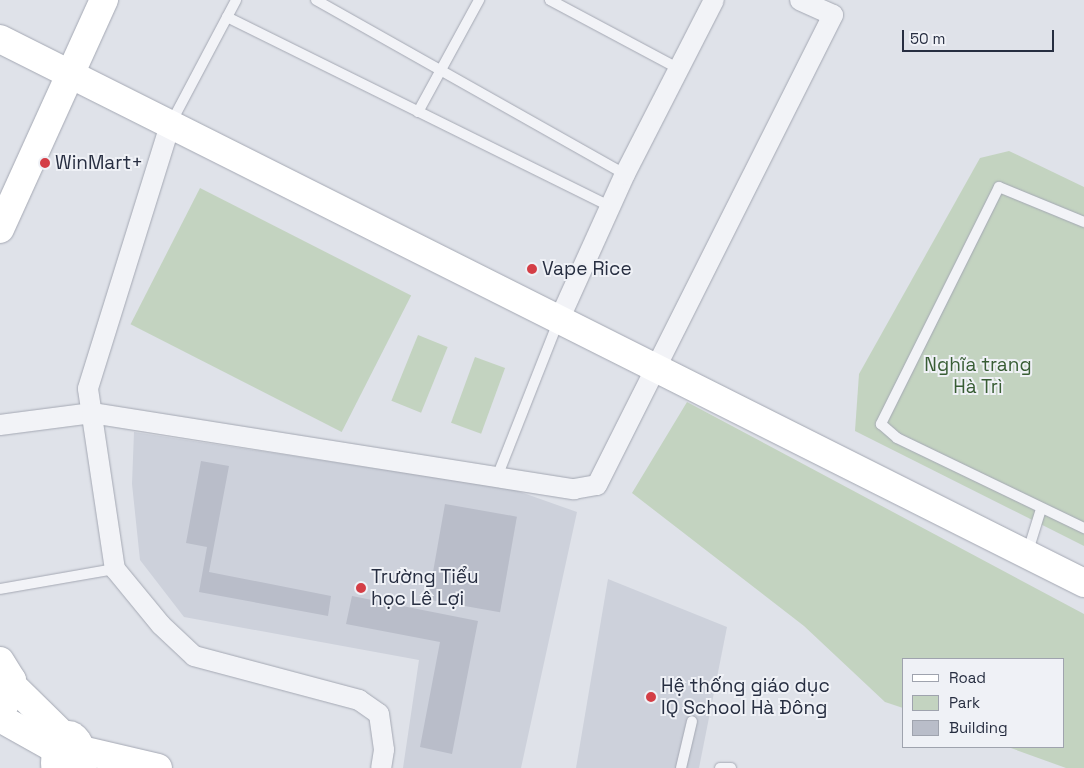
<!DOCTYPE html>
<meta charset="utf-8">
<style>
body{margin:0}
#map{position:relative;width:1084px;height:768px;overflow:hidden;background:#dfe2e9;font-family:"Space Grotesk",sans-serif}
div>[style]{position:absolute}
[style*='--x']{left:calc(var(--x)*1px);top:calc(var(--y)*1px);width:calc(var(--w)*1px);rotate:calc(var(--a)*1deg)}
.built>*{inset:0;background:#cdd1db}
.green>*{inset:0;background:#c3d3c0;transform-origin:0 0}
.building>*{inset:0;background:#b9bdc9;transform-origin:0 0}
.roads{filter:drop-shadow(0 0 1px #a4a8b3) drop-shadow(0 0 1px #a4a8b3)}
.lane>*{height:10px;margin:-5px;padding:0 5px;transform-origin:5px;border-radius:5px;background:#f2f3f7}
.street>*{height:20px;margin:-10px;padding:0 10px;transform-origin:10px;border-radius:10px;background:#f2f3f7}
.secondary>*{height:28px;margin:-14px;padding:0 14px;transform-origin:14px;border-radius:14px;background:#fff}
.secondary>.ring{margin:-14px;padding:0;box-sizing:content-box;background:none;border:28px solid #fff;border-radius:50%}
.dots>*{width:14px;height:14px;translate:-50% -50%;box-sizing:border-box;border:2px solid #eff1f6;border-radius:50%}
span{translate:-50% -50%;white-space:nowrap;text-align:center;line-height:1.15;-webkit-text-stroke:4px #eff1f6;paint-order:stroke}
.poi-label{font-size:19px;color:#272e41}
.left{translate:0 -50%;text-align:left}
.park-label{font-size:19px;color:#385d34}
.legend{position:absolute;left:902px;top:658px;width:162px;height:90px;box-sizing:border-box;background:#eff1f6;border:1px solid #9fa3ae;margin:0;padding:6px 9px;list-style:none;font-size:15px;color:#272e41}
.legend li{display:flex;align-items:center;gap:10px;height:25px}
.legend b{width:25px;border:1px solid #9fa3ae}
.scale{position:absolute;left:902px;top:30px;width:152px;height:22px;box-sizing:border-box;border:2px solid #272e41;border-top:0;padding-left:6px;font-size:15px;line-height:18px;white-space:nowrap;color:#272e41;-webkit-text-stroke:4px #eff1f6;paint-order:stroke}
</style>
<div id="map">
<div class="built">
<i style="clip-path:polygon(134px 432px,512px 489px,577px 512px,521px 768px,403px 768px,419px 660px,184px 617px,140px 560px,132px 484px)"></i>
<i style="clip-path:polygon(608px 579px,727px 627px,699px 768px,576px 768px)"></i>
</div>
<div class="green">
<i style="clip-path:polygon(1009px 151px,1084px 187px,1084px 546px,855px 431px,859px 374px,980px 158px)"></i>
<i style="left:200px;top:188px;width:237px;height:153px;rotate:27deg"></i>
<i style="left:418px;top:335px;width:32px;height:71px;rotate:22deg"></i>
<i style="left:475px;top:357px;width:32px;height:70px;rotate:20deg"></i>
<i style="clip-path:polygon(687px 402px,1084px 614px,1084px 768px,1066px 768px,1008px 747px,1063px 747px,1063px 659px,903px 659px,903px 708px,885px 702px,804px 626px,632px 493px)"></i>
</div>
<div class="building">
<i style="clip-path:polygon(201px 461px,229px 466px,209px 572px,331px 596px,328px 616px,199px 592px,207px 547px,186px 543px)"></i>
<i style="left:445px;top:504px;width:73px;height:97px;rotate:10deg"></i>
<i style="clip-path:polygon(352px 596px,478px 621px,452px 754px,420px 747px,440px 642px,346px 624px)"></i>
</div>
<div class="roads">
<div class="lane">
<i style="--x:316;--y:0;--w:355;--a:29.4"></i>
<i style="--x:550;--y:0;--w:146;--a:28.1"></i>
<i style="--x:227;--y:17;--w:427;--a:26.3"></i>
<i style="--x:418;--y:112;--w:128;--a:-61.4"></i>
<i style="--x:171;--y:123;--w:139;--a:-62.1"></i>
<i style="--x:1084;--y:222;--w:92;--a:-157.6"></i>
<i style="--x:999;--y:187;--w:265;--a:116.5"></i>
<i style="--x:881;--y:424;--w:21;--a:41"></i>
<i style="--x:897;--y:438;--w:208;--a:25.7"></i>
<i style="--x:497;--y:477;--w:169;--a:-68.5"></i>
<i style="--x:1028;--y:551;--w:44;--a:-72.8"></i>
<i style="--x:0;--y:589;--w:117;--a:-9.9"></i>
<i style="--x:681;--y:768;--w:48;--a:-76.8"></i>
<i style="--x:720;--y:768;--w:11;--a:0"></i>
</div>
<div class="street">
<i style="--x:170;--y:125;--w:276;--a:107.3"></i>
<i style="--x:88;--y:389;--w:182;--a:81.5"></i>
<i style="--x:115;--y:569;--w:72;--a:50.6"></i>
<i style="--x:161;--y:625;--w:45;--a:43.2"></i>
<i style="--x:194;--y:656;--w:171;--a:14.9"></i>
<i style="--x:359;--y:700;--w:24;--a:35"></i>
<i style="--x:379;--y:714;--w:36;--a:82"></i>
<i style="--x:384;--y:750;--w:18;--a:99"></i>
<i style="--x:559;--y:320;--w:160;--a:-65.7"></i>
<i style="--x:625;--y:174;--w:195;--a:-62.9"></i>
<i style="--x:0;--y:425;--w:93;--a:-7.4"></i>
<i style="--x:92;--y:413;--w:488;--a:9"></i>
<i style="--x:574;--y:489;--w:23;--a:-10"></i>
<i style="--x:597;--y:485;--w:526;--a:-63.34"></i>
<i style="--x:833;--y:15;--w:36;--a:-156"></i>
</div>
<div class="secondary">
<i style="--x:0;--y:39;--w:1213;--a:26.65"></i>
<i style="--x:0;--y:229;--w:252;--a:-65.6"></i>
<i style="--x:0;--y:661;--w:22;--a:58"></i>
<i style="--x:12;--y:680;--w:23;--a:105"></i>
<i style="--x:13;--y:686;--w:71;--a:44.4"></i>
<i style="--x:0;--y:718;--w:63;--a:29.4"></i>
<i class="ring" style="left:55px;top:735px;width:-2px;height:-2px"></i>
<i style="--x:82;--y:750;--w:78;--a:13.3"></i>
</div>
</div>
<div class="dots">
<i style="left:45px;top:163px;background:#d43e46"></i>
<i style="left:532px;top:269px;background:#d43e46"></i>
<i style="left:361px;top:588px;background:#d43e46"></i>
<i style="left:651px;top:697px;background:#d43e46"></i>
</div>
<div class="poi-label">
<span class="left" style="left:55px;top:163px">WinMart+</span>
<span class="left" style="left:542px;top:269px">Vape Rice</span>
<span class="left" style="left:371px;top:588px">Trường Tiểu<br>học Lê Lợi</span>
<span class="left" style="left:661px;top:697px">Hệ thống giáo dục<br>IQ School Hà Đông</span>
</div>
<div class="park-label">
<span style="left:978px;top:376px">Nghĩa trang<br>Hà Trì</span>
</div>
<ul class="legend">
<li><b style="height:6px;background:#fff"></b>Road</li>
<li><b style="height:14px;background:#c3d3c0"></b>Park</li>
<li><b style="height:14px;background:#b9bdc9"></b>Building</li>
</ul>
<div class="scale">50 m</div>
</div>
